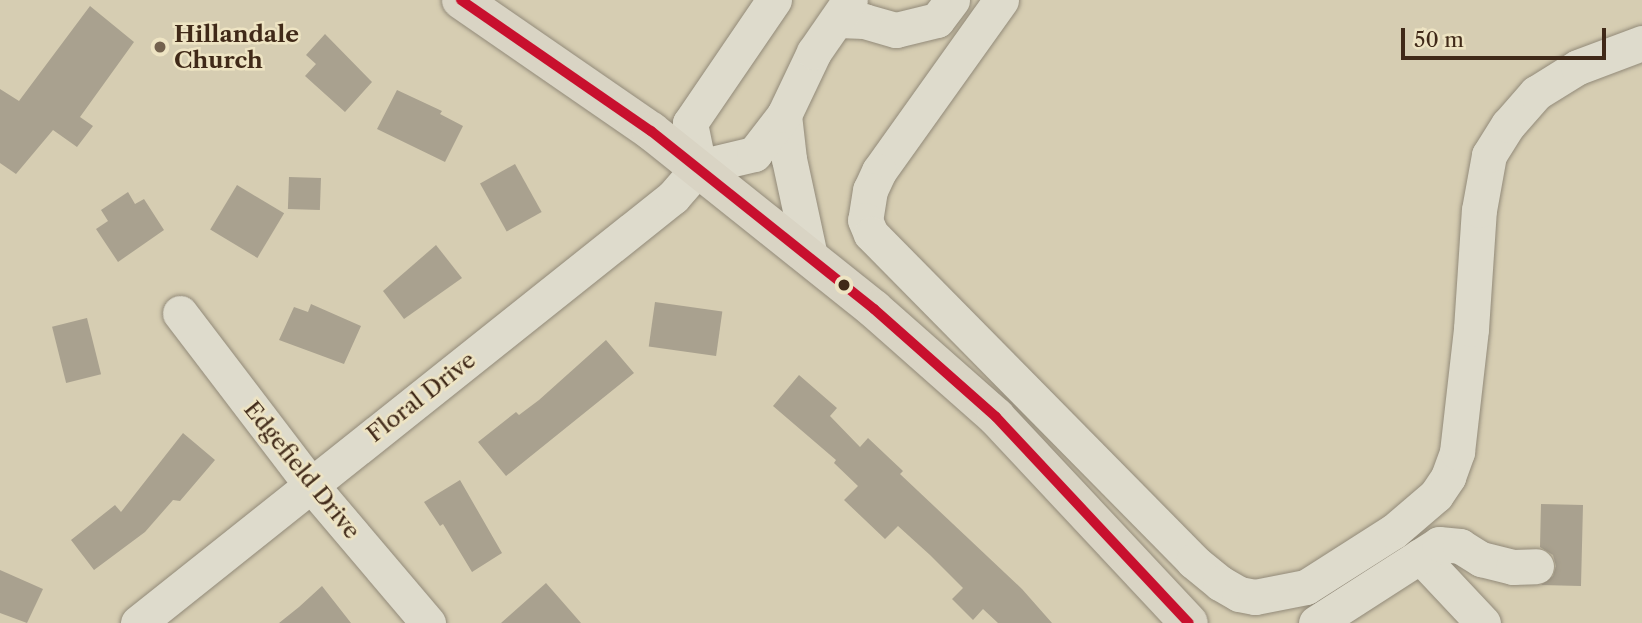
<!DOCTYPE html>
<style>
body{margin:0}
#map{position:relative;width:1642px;height:623px;overflow:hidden;background:#d6cdb2;font-family:"Libre Caslon Text",serif}
div>[style]{position:absolute}
[style*='--x']{left:calc(var(--x)*1px);top:calc(var(--y)*1px);width:calc(var(--w)*1px);rotate:calc(var(--a)*1deg)}
.building>*{inset:0;background:#a9a18f;transform-origin:0 0}
.roads{filter:drop-shadow(0 0 2px #928a79) drop-shadow(0 0 2px #928a79)}
.minor>*{height:35px;margin:-17.5px;padding:0 17.5px;transform-origin:17.5px;border-radius:17.5px;background:#dedbcc}
.major>*{height:38px;margin:-19px;padding:0 19px;transform-origin:19px;border-radius:19px;background:#d9d4c4}
.bus-1>*{height:10px;margin:-5px;padding:0 5px;transform-origin:5px;border-radius:5px;background:#c8102e}
.dots>*{width:19px;height:19px;translate:-50% -50%;box-sizing:border-box;border:4px solid #eee4c3;border-radius:50%}
span{translate:-50% -50%;white-space:nowrap;text-align:center;line-height:1.15;-webkit-text-stroke:5px #eee4c3;paint-order:stroke}
.poi-label{font-size:23px;color:#402918;font-weight:700}
.left{translate:0 -50%;text-align:left}
.street-label{font-size:23px;color:#402918}
.scale{position:absolute;left:1401px;top:28px;width:205px;height:32px;box-sizing:border-box;border:4px solid #402918;border-top:0;padding-left:9px;font-size:21px;line-height:24px;white-space:nowrap;color:#402918;-webkit-text-stroke:5px #eee4c3;paint-order:stroke}
</style>
<div id="map">
<div class="building">
<i style="clip-path:polygon(90px 6px,134px 42px,80px 117px,93px 126px,77px 147px,53px 130px,16px 174px,0 163px,0 89px,19px 101px)"></i>
<i style="clip-path:polygon(325px 34px,372px 82px,345px 112px,305px 76px,316px 64px,306px 55px)"></i>
<i style="clip-path:polygon(397px 90px,442px 111px,440px 114px,463px 126px,445px 162px,377px 129px)"></i>
<i style="left:515px;top:164px;width:55px;height:40px;rotate:61deg"></i>
<i style="left:289px;top:177px;width:32px;height:32px;rotate:2deg"></i>
<i style="left:237px;top:185px;width:55px;height:52px;rotate:31deg"></i>
<i style="clip-path:polygon(128px 192px,135px 204px,144px 199px,164px 230px,118px 262px,96px 229px,108px 221px,101px 210px)"></i>
<i style="clip-path:polygon(436px 245px,462px 278px,404px 319px,383px 291px)"></i>
<i style="left:655px;top:302px;width:68px;height:45px;rotate:8deg"></i>
<i style="clip-path:polygon(311px 304px,361px 326px,344px 364px,279px 340px,294px 307px,308px 312px)"></i>
<i style="left:87px;top:318px;width:58px;height:36px;rotate:76deg"></i>
<i style="clip-path:polygon(606px 340px,634px 373px,506px 476px,478px 442px,516px 412px,519px 415px,539px 400px)"></i>
<i style="clip-path:polygon(799px 375px,837px 408px,830px 416px,860px 447px,868px 438px,903px 471px,900px 474px,1022px 589px,1052px 623px,998px 623px,983px 609px,973px 620px,952px 599px,963px 588px,930px 555px,898px 526px,885px 539px,844px 500px,858px 486px,834px 463px,836px 460px,773px 406px)"></i>
<i style="clip-path:polygon(183px 433px,215px 460px,180px 501px,173px 500px,145px 532px,94px 570px,71px 540px,115px 505px,121px 512px)"></i>
<i style="clip-path:polygon(460px 480px,502px 553px,472px 572px,443px 524px,440px 526px,424px 502px)"></i>
<i style="clip-path:polygon(1541px 504px,1583px 505px,1581px 586px,1541px 585px,1553px 576px,1556px 566px,1553px 555px,1540px 547px)"></i>
<i style="clip-path:polygon(0 570px,43px 589px,27px 623px,0 613px)"></i>
<i style="clip-path:polygon(546px 583px,581px 623px,501px 623px)"></i>
<i style="clip-path:polygon(322px 586px,351px 623px,279px 623px,299px 607px)"></i>
</div>
<div class="roads">
<div class="minor">
<i style="--x:1001;--y:0;--w:210;--a:125.5"></i>
<i style="--x:879;--y:171;--w:21;--a:115"></i>
<i style="--x:870;--y:190;--w:30;--a:99"></i>
<i style="--x:865;--y:220;--w:15;--a:67"></i>
<i style="--x:871;--y:234;--w:459;--a:45.4"></i>
<i style="--x:1193;--y:561;--w:35;--a:39"></i>
<i style="--x:1220;--y:583;--w:22;--a:30"></i>
<i style="--x:1239;--y:594;--w:16;--a:11"></i>
<i style="--x:1255;--y:597;--w:52;--a:-11.1"></i>
<i style="--x:1306;--y:587;--w:104;--a:-32.5"></i>
<i style="--x:1394;--y:531;--w:55;--a:-40.6"></i>
<i style="--x:1436;--y:495;--w:22;--a:-56"></i>
<i style="--x:1448;--y:477;--w:27;--a:-70"></i>
<i style="--x:1457;--y:452;--w:124;--a:-83.5"></i>
<i style="--x:1471;--y:329;--w:119;--a:-86.2"></i>
<i style="--x:1479;--y:210;--w:56;--a:-79.7"></i>
<i style="--x:1489;--y:155;--w:36;--a:-58"></i>
<i style="--x:1508;--y:125;--w:43;--a:-48.8"></i>
<i style="--x:1536;--y:93;--w:49;--a:-31.8"></i>
<i style="--x:1578;--y:67;--w:68;--a:-20.6"></i>
<i style="--x:838;--y:20;--w:26;--a:2"></i>
<i style="--x:864;--y:21;--w:33;--a:16"></i>
<i style="--x:896;--y:30;--w:42;--a:-13.7"></i>
<i style="--x:937;--y:20;--w:25;--a:-53"></i>
<i style="--x:784;--y:115;--w:44;--a:83.5"></i>
<i style="--x:789;--y:159;--w:99;--a:77.8"></i>
<i style="--x:699;--y:167;--w:45;--a:-101.6"></i>
<i style="--x:690;--y:123;--w:149;--a:-55.7"></i>
<i style="--x:180;--y:313;--w:216;--a:52.7"></i>
<i style="--x:311;--y:485;--w:181;--a:49.7"></i>
<i style="--x:1420;--y:556;--w:92;--a:46.8"></i>
<i style="--x:138;--y:623;--w:684;--a:-38.53"></i>
<i style="--x:673;--y:197;--w:40;--a:-49"></i>
<i style="--x:699;--y:167;--w:57;--a:-13.3"></i>
<i style="--x:754;--y:154;--w:49;--a:-52.4"></i>
<i style="--x:784;--y:115;--w:70;--a:-64.5"></i>
<i style="--x:814;--y:52;--w:63;--a:-55.3"></i>
<i style="--x:1316;--y:623;--w:146;--a:-32.7"></i>
<i style="--x:1439;--y:544;--w:21;--a:5"></i>
<i style="--x:1460;--y:546;--w:25;--a:32"></i>
<i style="--x:1481;--y:559;--w:33;--a:14"></i>
<i style="--x:1513;--y:567;--w:23;--a:-2"></i>
</div>
<div class="major">
<i style="--x:461;--y:0;--w:231;--a:34.6"></i>
<i style="--x:651;--y:131;--w:285;--a:38.6"></i>
<i style="--x:874;--y:309;--w:163;--a:41.5"></i>
<i style="--x:996;--y:417;--w:282;--a:46.9"></i>
</div>
</div>
<div class="bus-1">
<i style="--x:461;--y:0;--w:231;--a:34.6"></i>
<i style="--x:651;--y:131;--w:285;--a:38.6"></i>
<i style="--x:874;--y:309;--w:163;--a:41.5"></i>
<i style="--x:996;--y:417;--w:282;--a:46.9"></i>
</div>
<div class="dots">
<i style="left:160px;top:47px;background:#74624e"></i>
<i style="left:844px;top:285px;background:#402918"></i>
</div>
<div class="poi-label">
<span class="left" style="left:174px;top:47px">Hillandale<br>Church</span>
</div>
<div class="street-label">
<span style="left:421px;top:397px;rotate:-38deg">Floral Drive</span>
<span style="left:302px;top:470px;rotate:51deg">Edgefield Drive</span>
</div>
<div class="scale">50 m</div>
</div>
